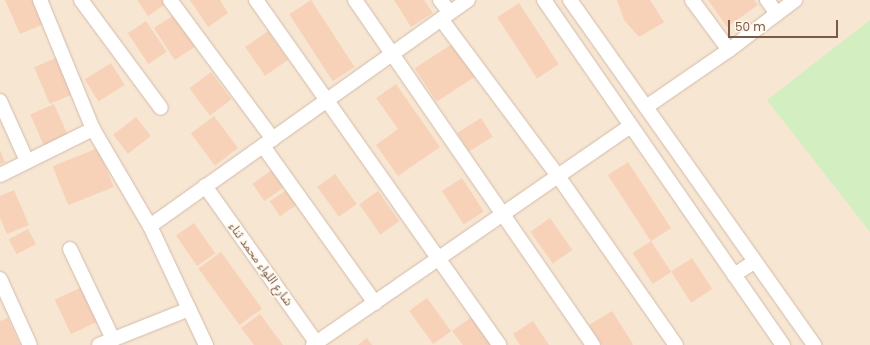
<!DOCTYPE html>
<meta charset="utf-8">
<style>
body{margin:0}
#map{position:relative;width:870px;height:345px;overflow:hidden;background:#fef4e4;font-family:Poppins,"Noto Sans Arabic",sans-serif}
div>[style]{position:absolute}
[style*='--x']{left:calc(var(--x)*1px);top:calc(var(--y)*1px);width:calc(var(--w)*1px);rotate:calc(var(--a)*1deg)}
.residential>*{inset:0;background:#f7e6d2;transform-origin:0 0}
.green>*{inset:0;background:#d3eec1}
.building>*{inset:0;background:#f7d2b9;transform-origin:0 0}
.roads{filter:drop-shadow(0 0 1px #d1bba9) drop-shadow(0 0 1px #d1bba9)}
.minor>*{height:14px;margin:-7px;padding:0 7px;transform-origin:7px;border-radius:7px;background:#fff}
span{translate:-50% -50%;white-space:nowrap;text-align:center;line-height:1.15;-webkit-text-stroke:3px #fff8ed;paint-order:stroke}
.street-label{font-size:12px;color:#7a5947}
.scale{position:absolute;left:728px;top:20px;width:110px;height:18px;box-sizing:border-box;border:2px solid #7a5947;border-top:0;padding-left:5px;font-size:12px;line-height:14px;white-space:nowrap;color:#7a5947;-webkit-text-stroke:3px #fff8ed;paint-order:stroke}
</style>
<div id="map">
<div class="residential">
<i style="left:0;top:0;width:870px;height:345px"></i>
</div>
<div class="green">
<i style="clip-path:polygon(870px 20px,870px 232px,767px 100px)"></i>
</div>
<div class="building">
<i style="clip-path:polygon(5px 0,33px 0,44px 24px,20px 34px)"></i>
<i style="clip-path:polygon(137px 0,165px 0,167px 3px,148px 16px)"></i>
<i style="clip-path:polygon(190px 0,220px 0,228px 13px,208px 27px)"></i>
<i style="left:311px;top:0;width:80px;height:26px;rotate:57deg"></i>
<i style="clip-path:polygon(394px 0,424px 0,433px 13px,411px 27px)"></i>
<i style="clip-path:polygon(617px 0,650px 0,664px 22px,639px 37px,624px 20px)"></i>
<i style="clip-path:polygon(708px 0,754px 0,758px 5px,727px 27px)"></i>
<i style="left:519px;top:3px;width:73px;height:26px;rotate:57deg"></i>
<i style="left:174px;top:15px;width:38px;height:24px;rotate:57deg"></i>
<i style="left:146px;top:21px;width:37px;height:22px;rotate:56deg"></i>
<i style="left:268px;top:31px;width:35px;height:28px;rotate:55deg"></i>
<i style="left:455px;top:42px;width:40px;height:48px;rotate:57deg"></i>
<i style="left:58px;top:57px;width:40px;height:26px;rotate:67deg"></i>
<i style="left:111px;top:63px;width:26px;height:31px;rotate:58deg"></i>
<i style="left:211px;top:72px;width:34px;height:27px;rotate:53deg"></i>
<i style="clip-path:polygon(396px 84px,440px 147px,398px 176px,376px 145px,398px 129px,376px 98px)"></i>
<i style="left:54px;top:104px;width:37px;height:26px;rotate:66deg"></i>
<i style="left:214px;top:116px;width:40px;height:29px;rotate:53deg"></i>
<i style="left:136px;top:117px;width:24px;height:29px;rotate:52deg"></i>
<i style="left:481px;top:118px;width:22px;height:28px;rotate:58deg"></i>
<i style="left:98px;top:148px;width:42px;height:49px;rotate:68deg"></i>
<i style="clip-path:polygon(0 150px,5px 162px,0 164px)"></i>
<i style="left:628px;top:162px;width:79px;height:24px;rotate:57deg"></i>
<i style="left:272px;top:170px;width:21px;height:24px;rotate:55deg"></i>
<i style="left:335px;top:174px;width:37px;height:22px;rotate:54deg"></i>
<i style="left:462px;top:178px;width:40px;height:24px;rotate:57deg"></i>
<i style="left:288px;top:189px;width:18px;height:22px;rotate:56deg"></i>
<i style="clip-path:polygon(14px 190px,29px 225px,7px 234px,0 218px,0 196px)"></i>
<i style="left:378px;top:191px;width:37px;height:23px;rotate:55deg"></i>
<i style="left:550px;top:218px;width:39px;height:24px;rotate:55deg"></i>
<i style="left:194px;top:223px;width:37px;height:22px;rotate:55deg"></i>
<i style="left:28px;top:229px;width:17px;height:22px;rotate:62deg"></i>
<i style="left:651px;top:241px;width:37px;height:22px;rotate:57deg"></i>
<i style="left:221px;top:252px;width:70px;height:28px;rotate:54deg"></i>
<i style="left:692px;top:258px;width:37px;height:25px;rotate:57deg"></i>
<i style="left:82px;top:287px;width:38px;height:30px;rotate:65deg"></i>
<i style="left:427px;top:298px;width:41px;height:22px;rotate:54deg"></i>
<i style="clip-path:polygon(612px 311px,633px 344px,632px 345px,602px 345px,589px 325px)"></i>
<i style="clip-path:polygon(260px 314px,283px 345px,254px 345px,241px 328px)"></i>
<i style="clip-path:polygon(473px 316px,494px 345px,463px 345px,452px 331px)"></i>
<i style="clip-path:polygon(8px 318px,20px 345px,0 345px,0 321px)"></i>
<i style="clip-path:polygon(533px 321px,549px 345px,520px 345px,513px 334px)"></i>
<i style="clip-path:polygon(367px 338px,372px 345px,358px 345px)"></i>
</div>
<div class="roads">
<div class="minor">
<i style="--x:40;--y:0;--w:139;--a:67.7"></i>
<i style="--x:93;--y:129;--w:113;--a:59.6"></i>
<i style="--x:150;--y:226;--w:132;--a:64.8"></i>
<i style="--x:81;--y:0;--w:134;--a:53.5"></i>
<i style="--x:170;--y:0;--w:173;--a:53.5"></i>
<i style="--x:256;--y:0;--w:422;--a:54.8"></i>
<i style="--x:355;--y:0;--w:419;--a:55.4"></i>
<i style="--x:440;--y:0;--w:16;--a:52"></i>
<i style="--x:544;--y:0;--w:420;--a:55.3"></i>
<i style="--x:570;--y:0;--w:423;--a:54.7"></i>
<i style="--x:692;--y:0;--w:62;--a:53.5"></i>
<i style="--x:729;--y:50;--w:83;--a:-37.1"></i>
<i style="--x:767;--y:0;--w:17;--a:54"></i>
<i style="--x:441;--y:19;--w:196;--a:53.3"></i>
<i style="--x:558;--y:176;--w:206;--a:55.1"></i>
<i style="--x:0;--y:101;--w:66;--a:65.8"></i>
<i style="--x:646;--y:107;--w:101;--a:-34.5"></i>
<i style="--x:263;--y:146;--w:193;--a:54.5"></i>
<i style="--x:0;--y:175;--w:104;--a:-26.3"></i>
<i style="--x:205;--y:186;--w:191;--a:54.6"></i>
<i style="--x:150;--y:226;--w:390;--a:-35.4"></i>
<i style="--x:70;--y:249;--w:100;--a:64.5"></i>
<i style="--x:734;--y:275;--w:24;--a:-33"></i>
<i style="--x:0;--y:279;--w:72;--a:65.6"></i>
<i style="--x:99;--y:345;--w:97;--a:-21.8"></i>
<i style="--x:313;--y:345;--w:385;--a:-34.6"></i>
</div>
</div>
<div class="street-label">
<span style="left:261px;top:264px;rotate:54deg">شارع اللواء محمد ثناء</span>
</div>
<div class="scale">50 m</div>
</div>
